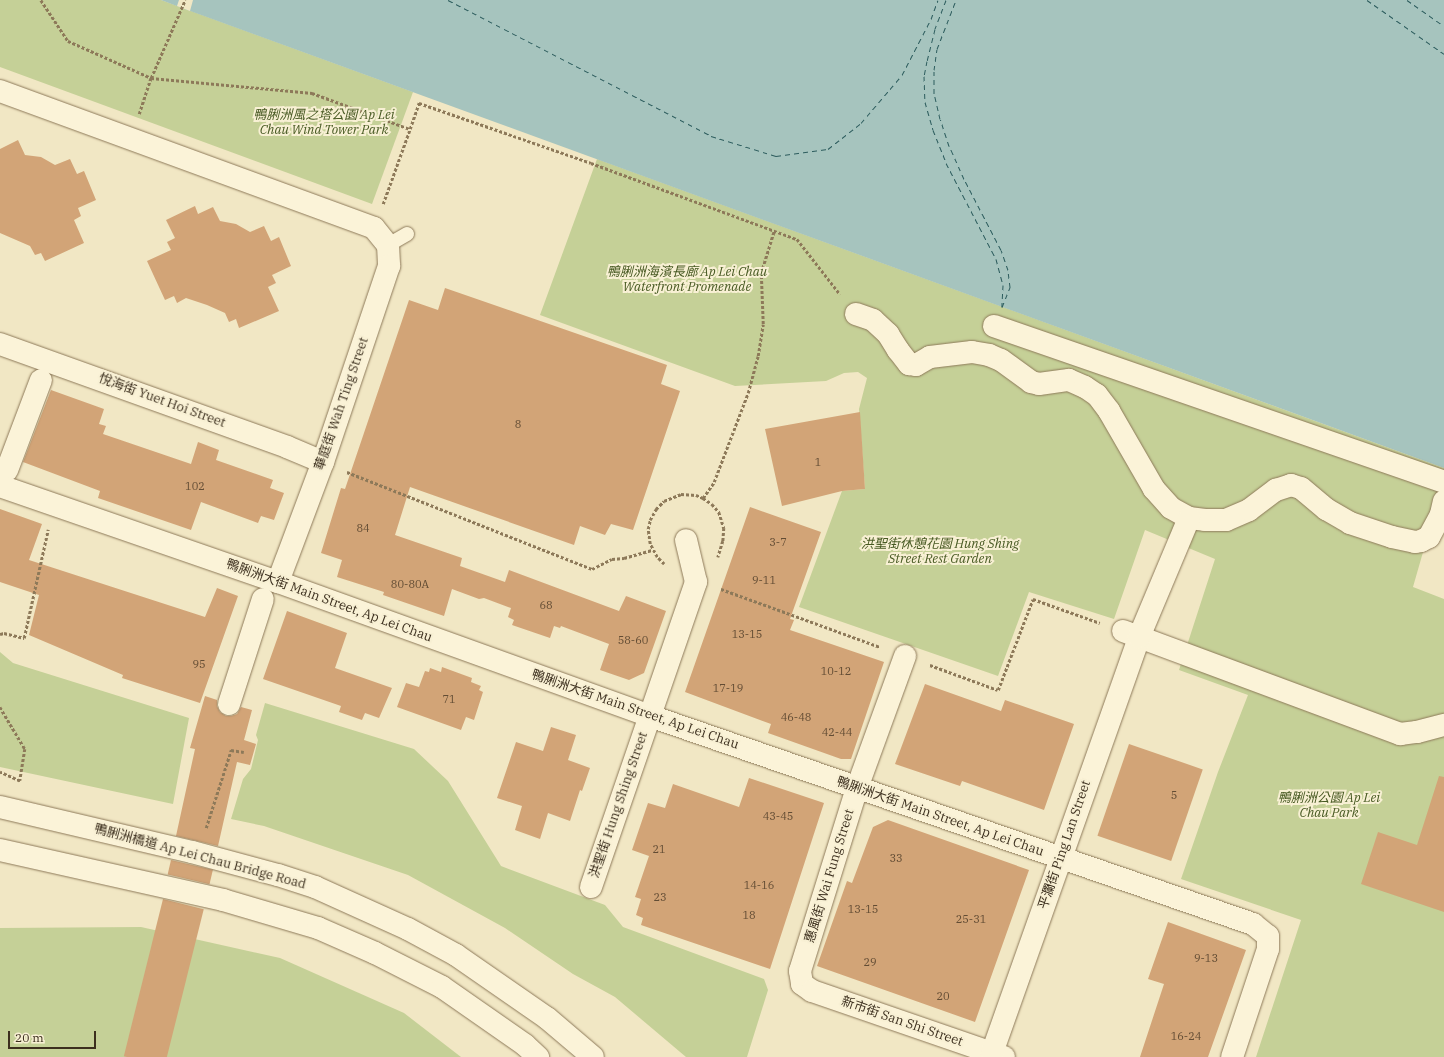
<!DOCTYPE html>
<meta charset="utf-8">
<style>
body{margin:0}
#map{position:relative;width:1444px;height:1057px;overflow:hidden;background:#f1e7c4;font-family:"IBM Plex Serif","Noto Sans TC",serif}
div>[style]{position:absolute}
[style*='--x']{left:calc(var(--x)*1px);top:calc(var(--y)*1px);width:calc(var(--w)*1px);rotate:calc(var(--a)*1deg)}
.green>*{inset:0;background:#c5d097}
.water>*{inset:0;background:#a6c4be}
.pier>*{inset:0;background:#f1e7c4}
.ferry>*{height:1px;margin-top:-0.5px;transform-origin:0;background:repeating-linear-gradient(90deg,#2c5c5d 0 5px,transparent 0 9px)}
.building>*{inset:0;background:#d2a477;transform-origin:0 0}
.path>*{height:2.5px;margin-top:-1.25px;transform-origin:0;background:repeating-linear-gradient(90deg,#8d7959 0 3px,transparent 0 5px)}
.roads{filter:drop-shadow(0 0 1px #8d7959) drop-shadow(0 0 1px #8d7959)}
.lane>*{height:14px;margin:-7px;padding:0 7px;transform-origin:7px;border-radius:7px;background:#fbf3d8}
.street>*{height:22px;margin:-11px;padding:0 11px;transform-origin:11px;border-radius:11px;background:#fbf3d8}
.secondary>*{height:22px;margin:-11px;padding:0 11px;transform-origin:11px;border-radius:11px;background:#fbf3d8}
span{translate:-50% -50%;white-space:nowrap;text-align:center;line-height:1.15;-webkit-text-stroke:4px #f8f0d4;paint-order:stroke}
.number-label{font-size:11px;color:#624c34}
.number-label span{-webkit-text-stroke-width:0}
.park-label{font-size:13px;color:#485a23;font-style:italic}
.street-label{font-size:13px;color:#3c2f1e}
.scale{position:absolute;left:8px;top:1031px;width:88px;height:18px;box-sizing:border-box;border:2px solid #3c2f1e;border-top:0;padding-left:5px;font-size:12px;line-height:14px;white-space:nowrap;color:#3c2f1e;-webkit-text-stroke:3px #f8f0d4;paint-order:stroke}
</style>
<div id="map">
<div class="green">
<i style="clip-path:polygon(0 0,161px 0,413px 92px,372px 204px,0 67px)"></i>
<i style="clip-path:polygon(597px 159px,1444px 468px,1444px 479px,1413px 587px,1444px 599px,1444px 1057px,1256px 1057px,1301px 920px,1181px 879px,1218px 772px,1248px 695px,1179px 670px,1215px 559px,1145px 530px,1114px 619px,1029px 592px,998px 676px,799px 607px,842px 491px,865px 489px,859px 409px,867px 378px,858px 372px,844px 373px,826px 381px,735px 386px,540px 315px)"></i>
<i style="clip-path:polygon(0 652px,13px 663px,189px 718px,173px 804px,0 767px)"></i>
<i style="clip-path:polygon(265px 703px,414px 749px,448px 781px,501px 866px,605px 905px,623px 927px,764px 979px,768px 990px,747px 1057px,686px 1057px,615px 997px,573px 974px,505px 928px,408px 875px,264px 826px,231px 819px,243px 779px,251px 769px,258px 740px,256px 735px)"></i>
<i style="clip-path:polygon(141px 927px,280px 958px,404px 1013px,461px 1057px,0 1057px,0 928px)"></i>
</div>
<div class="water">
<i style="clip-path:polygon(161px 0,1444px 0,1444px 468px,182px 8px)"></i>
</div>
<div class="pier">
<i style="clip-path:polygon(179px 0,193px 0,190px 11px,177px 6px)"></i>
</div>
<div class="ferry">
<i style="--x:448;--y:0;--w:296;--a:27.3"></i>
<i style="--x:711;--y:136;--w:68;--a:17.1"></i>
<i style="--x:776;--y:156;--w:52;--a:-7.7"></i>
<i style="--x:828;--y:149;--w:42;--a:-38.2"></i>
<i style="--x:861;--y:123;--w:63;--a:-49.5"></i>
<i style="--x:902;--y:75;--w:63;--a:-62.6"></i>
<i style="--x:931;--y:19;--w:20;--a:-70"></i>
<i style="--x:946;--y:0;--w:31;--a:111"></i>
<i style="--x:935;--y:29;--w:33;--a:104"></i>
<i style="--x:927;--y:61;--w:15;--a:101"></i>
<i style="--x:924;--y:76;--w:26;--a:88"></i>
<i style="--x:925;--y:102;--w:29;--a:74"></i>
<i style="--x:933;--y:130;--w:35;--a:68"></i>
<i style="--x:946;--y:163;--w:108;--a:62.5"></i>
<i style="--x:996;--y:259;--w:27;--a:75"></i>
<i style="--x:1003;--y:285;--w:22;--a:93"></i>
<i style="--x:1002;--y:307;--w:22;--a:-68"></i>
<i style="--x:1010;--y:287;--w:17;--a:-97"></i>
<i style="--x:1008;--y:270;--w:21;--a:-109"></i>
<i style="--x:1001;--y:250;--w:80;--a:-117.5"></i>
<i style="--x:964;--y:179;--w:36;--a:-114"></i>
<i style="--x:949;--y:146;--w:28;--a:-108"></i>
<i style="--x:940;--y:119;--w:26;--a:-103"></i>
<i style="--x:934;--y:94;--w:24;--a:-90"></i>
<i style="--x:934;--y:70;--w:21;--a:-82"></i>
<i style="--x:937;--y:49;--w:53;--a:-68.8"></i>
<i style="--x:1367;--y:0;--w:94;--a:35"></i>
<i style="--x:1407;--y:0;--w:45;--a:35.1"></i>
</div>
<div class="building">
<i style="clip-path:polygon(18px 140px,25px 155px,41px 157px,55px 165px,70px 159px,77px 174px,84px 171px,96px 200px,78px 208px,81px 216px,74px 220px,84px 243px,45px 261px,41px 253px,35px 255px,30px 246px,0 233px,0 149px)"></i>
<i style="clip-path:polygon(195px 206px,198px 214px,213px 207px,220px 221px,236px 224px,250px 232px,264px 226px,271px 241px,279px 237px,291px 266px,272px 275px,276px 283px,268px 287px,279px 311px,239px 328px,236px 319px,229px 322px,225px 313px,207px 305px,186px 298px,177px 303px,174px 296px,165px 300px,147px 261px,171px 250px,167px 242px,175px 238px,166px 220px)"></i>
<i style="clip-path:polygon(445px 288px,667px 365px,661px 384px,680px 391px,633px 530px,611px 524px,605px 535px,580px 526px,574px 545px,410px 487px,395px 535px,462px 558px,460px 566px,505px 582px,509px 570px,619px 611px,626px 596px,666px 611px,644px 673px,629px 680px,600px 670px,609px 644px,561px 626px,560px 628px,554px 626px,550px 638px,512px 625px,514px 620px,508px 617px,511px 608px,484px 598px,479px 599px,452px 589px,444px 616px,383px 595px,384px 592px,337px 577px,342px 560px,321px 553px,341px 488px,345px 489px,409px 300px,438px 310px)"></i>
<i style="clip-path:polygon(51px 390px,104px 409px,99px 424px,106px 426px,103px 434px,191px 464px,198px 442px,219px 450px,216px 460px,273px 480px,270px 488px,284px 493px,274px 520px,261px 516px,258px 523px,201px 502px,191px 530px,98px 498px,100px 491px,23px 462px)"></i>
<i style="clip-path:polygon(860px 412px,865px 489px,842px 491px,782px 506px,765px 429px)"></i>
<i style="clip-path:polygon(750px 507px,821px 532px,790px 619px,794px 620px,790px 630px,884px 662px,851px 759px,841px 759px,768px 733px,771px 724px,685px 692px)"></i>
<i style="clip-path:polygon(0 509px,42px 524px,29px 560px,205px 617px,217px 588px,238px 596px,200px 703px,122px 678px,123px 675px,29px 635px,39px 595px,0 582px)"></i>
<i style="clip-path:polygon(287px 611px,347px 633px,335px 668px,392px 688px,379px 718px,365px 713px,362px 720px,339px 712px,341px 706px,263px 679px)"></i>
<i style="clip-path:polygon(442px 667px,472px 678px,471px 682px,481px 686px,479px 690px,483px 692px,474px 720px,466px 717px,461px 730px,397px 707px,406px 683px,419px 687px,425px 671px,429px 672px,430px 668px,441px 672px)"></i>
<i style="clip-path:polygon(925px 684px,1001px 711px,1005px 700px,1074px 724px,1044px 810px,962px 781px,960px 786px,895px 764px)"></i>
<i style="clip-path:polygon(205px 696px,217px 700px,217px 706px,220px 712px,226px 716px,231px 716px,237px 714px,241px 707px,252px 710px,244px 740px,256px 744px,250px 765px,237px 762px,218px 846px,176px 836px,195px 749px,190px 748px)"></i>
<i style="clip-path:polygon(551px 727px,576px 735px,568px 760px,590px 768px,582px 791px,580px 790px,570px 821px,548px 813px,540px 839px,515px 830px,522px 806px,497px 798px,516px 742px,543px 751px)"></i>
<i style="left:1129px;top:744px;width:78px;height:97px;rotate:19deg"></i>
<i style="clip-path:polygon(1439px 776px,1444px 777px,1444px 912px,1361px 884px,1378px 832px,1417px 845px)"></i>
<i style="clip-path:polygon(749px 778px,824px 803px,770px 969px,641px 925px,643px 918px,636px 915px,641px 899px,635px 897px,649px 856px,632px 850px,648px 803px,665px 808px,673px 784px,739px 807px)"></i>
<i style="clip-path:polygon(888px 820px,1029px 870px,975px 1022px,817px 966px,847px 881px,852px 883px,873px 827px)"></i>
<i style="left:171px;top:860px;width:43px;height:15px;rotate:13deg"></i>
<i style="left:163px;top:899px;width:42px;height:162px;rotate:14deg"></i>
<i style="clip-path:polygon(1168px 922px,1246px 950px,1208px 1057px,1140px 1057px,1164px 984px,1148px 979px)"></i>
</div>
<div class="path">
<i style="--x:41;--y:0;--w:49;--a:56.6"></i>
<i style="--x:68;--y:41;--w:91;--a:24"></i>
<i style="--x:151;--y:78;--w:162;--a:5.3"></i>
<i style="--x:312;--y:93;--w:104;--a:20.2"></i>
<i style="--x:410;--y:129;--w:28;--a:-71"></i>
<i style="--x:419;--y:103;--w:182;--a:19.2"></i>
<i style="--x:591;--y:163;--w:220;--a:20.3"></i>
<i style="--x:797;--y:239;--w:70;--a:52"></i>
<i style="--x:139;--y:114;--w:38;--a:-72"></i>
<i style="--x:151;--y:78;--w:85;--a:-66.4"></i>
<i style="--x:383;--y:204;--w:80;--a:-70.2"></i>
<i style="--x:347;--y:472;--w:264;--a:21.6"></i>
<i style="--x:592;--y:569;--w:22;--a:-27"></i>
<i style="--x:612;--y:559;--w:12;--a:-5"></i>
<i style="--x:624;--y:558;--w:29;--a:-16"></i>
<i style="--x:703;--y:498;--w:19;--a:-55"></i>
<i style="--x:714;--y:482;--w:95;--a:-69.1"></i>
<i style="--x:748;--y:393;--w:38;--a:-75"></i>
<i style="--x:758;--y:356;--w:32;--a:-81"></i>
<i style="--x:763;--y:324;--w:51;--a:-92.2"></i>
<i style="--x:761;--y:273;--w:44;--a:-72.8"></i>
<i style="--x:664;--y:564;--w:10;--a:-135"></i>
<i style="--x:657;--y:557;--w:15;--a:-118"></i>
<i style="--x:650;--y:544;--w:15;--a:-98"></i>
<i style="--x:648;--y:529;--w:9;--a:-77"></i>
<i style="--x:650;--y:520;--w:13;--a:-61"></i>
<i style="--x:656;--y:509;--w:11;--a:-45"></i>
<i style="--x:664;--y:501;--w:18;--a:-22"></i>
<i style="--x:681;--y:494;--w:15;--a:4"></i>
<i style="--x:696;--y:495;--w:8;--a:23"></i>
<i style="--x:703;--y:498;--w:11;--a:34"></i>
<i style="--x:712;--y:504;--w:11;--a:49"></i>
<i style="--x:719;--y:512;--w:17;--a:73"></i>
<i style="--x:724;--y:528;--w:13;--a:94"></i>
<i style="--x:723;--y:541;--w:17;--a:107"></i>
<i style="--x:721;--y:589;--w:169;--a:20"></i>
<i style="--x:0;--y:634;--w:4;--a:-14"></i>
<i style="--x:4;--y:633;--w:21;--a:14"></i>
<i style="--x:24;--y:638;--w:111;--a:-77.5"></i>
<i style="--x:930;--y:665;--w:72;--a:20.2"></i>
<i style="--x:998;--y:690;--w:97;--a:-69"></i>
<i style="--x:1033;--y:599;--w:71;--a:19.7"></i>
<i style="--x:0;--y:707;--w:49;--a:59.2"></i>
<i style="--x:25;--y:749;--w:32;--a:99"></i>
<i style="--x:20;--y:781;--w:22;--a:-156"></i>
<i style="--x:206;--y:828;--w:82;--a:-72.2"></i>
<i style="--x:231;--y:750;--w:13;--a:9"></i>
</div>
<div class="roads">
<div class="lane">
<i style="--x:388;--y:245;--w:22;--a:-30"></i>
</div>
<div class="street">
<i style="--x:0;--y:91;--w:398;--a:20.1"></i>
<i style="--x:374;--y:228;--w:22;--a:51"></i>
<i style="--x:388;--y:245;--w:21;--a:87"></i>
<i style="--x:389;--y:266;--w:207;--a:108.6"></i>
<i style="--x:323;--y:462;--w:128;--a:110.6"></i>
<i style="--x:856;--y:314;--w:18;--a:19"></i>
<i style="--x:873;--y:320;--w:21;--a:43"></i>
<i style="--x:888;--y:334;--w:19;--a:58"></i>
<i style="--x:898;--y:350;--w:18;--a:52"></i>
<i style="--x:909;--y:364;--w:7;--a:8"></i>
<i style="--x:916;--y:365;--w:16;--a:-30"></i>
<i style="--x:930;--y:357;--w:42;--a:-6.8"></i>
<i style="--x:972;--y:352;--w:17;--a:10"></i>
<i style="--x:989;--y:355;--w:13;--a:23"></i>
<i style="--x:1001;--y:360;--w:37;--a:36"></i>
<i style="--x:1031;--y:382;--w:8;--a:14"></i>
<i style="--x:1039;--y:384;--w:30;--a:-8"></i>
<i style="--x:1069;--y:380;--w:17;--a:24"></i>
<i style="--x:1085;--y:387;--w:14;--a:34"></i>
<i style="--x:1097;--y:395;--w:20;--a:53"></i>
<i style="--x:1109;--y:411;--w:90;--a:60"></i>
<i style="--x:1154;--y:489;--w:25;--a:48"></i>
<i style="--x:1171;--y:508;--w:21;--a:29"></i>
<i style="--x:1189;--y:518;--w:16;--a:7"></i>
<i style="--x:1205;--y:520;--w:21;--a:0"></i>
<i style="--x:1226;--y:520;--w:25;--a:-23"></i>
<i style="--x:1249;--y:510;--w:34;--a:-37"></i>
<i style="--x:1276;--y:490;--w:16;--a:-18"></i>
<i style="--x:1291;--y:485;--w:10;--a:17"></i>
<i style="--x:1301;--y:488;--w:33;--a:40"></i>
<i style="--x:1326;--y:509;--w:28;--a:30"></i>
<i style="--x:1350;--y:523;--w:44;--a:18.4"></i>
<i style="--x:1392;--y:537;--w:24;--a:12"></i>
<i style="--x:1415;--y:542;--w:6;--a:-9"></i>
<i style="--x:1421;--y:541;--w:9;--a:-27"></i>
<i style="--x:1429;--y:537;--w:26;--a:-62"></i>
<i style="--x:1441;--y:514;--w:13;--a:-77"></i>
<i style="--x:994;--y:326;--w:476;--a:19.1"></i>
<i style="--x:0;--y:344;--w:305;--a:19.7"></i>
<i style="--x:287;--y:447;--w:39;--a:23"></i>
<i style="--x:7;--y:470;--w:96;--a:-69.3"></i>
<i style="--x:0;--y:486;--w:294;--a:19.1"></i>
<i style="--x:278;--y:582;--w:395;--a:19.8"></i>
<i style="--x:650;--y:716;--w:638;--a:19.03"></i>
<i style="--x:1253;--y:924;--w:19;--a:39"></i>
<i style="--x:1268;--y:936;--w:13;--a:90"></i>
<i style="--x:1268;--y:949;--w:114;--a:108.4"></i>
<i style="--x:1123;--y:631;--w:296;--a:20.4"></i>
<i style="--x:1400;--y:734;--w:17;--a:-7"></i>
<i style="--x:1417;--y:732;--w:28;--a:-15"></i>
<i style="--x:905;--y:656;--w:140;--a:110"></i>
<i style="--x:857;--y:788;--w:192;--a:107.3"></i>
<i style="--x:800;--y:971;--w:13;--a:81"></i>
<i style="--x:802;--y:984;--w:12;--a:35"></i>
<i style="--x:812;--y:991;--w:203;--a:19"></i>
<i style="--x:229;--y:704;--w:110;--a:-72.1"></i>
<i style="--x:591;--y:887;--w:323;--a:-71"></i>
<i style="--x:696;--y:582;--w:43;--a:-103.4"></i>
<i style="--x:992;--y:1053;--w:441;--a:-70.5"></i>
<i style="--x:1139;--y:637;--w:129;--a:-67.2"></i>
</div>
<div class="secondary">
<i style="--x:0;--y:807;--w:197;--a:13.2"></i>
<i style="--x:192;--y:852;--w:89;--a:15"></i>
<i style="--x:278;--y:875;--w:39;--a:18"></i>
<i style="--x:315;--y:887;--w:102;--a:24.3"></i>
<i style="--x:408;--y:929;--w:55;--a:28.4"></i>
<i style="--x:456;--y:955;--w:111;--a:34.7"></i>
<i style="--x:547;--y:1018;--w:60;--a:40.3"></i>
<i style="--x:0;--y:850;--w:229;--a:12.6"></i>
<i style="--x:223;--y:900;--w:99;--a:16.4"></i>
<i style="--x:318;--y:928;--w:62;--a:23.7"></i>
<i style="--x:375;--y:953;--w:75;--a:26.9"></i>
<i style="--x:442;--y:987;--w:101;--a:34.9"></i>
<i style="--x:525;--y:1045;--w:18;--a:43"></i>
</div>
</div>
<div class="number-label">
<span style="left:518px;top:424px">8</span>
<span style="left:818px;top:462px">1</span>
<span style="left:195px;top:486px">102</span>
<span style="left:363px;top:528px">84</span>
<span style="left:778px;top:542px">3-7</span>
<span style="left:764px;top:580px">9-11</span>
<span style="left:410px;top:584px">80-80A</span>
<span style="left:546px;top:605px">68</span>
<span style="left:747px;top:634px">13-15</span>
<span style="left:633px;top:640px">58-60</span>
<span style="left:199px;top:664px">95</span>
<span style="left:836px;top:671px">10-12</span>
<span style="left:728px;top:688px">17-19</span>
<span style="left:449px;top:699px">71</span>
<span style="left:796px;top:717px">46-48</span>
<span style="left:837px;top:732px">42-44</span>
<span style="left:1174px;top:795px">5</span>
<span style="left:778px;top:816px">43-45</span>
<span style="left:659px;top:849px">21</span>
<span style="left:896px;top:858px">33</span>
<span style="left:759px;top:885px">14-16</span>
<span style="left:660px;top:897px">23</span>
<span style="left:863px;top:909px">13-15</span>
<span style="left:749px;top:915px">18</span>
<span style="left:971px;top:919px">25-31</span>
<span style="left:1206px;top:958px">9-13</span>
<span style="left:870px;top:962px">29</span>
<span style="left:943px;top:996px">20</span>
<span style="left:1186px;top:1036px">16-24</span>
</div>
<div class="park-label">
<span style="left:324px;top:123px">鴨脷洲風之塔公園 Ap Lei<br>Chau Wind Tower Park</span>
<span style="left:687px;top:280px">鴨脷洲海濱長廊 Ap Lei Chau<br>Waterfront Promenade</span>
<span style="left:940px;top:552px">洪聖街休憩花園 Hung Shing<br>Street Rest Garden</span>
<span style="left:1329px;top:806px">鴨脷洲公園 Ap Lei<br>Chau Park</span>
</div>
<div class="street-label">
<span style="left:162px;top:401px;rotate:20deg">悅海街 Yuet Hoi Street</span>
<span style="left:342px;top:404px;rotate:-71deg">華庭街 Wah Ting Street</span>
<span style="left:329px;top:601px;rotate:20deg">鴨脷洲大街 Main Street, Ap Lei Chau</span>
<span style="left:635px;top:710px;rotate:19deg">鴨脷洲大街 Main Street, Ap Lei Chau</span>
<span style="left:619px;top:805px;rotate:-71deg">洪聖街 Hung Shing Street</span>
<span style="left:940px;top:817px;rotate:19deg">鴨脷洲大街 Main Street, Ap Lei Chau</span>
<span style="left:1065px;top:845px;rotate:-71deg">平瀾街 Ping Lan Street</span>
<span style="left:200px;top:857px;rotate:15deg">鴨脷洲橋道 Ap Lei Chau Bridge Road</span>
<span style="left:830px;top:876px;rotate:-73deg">惠風街 Wai Fung Street</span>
<span style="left:902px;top:1022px;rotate:19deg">新市街 San Shi Street</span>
</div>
<div class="scale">20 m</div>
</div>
